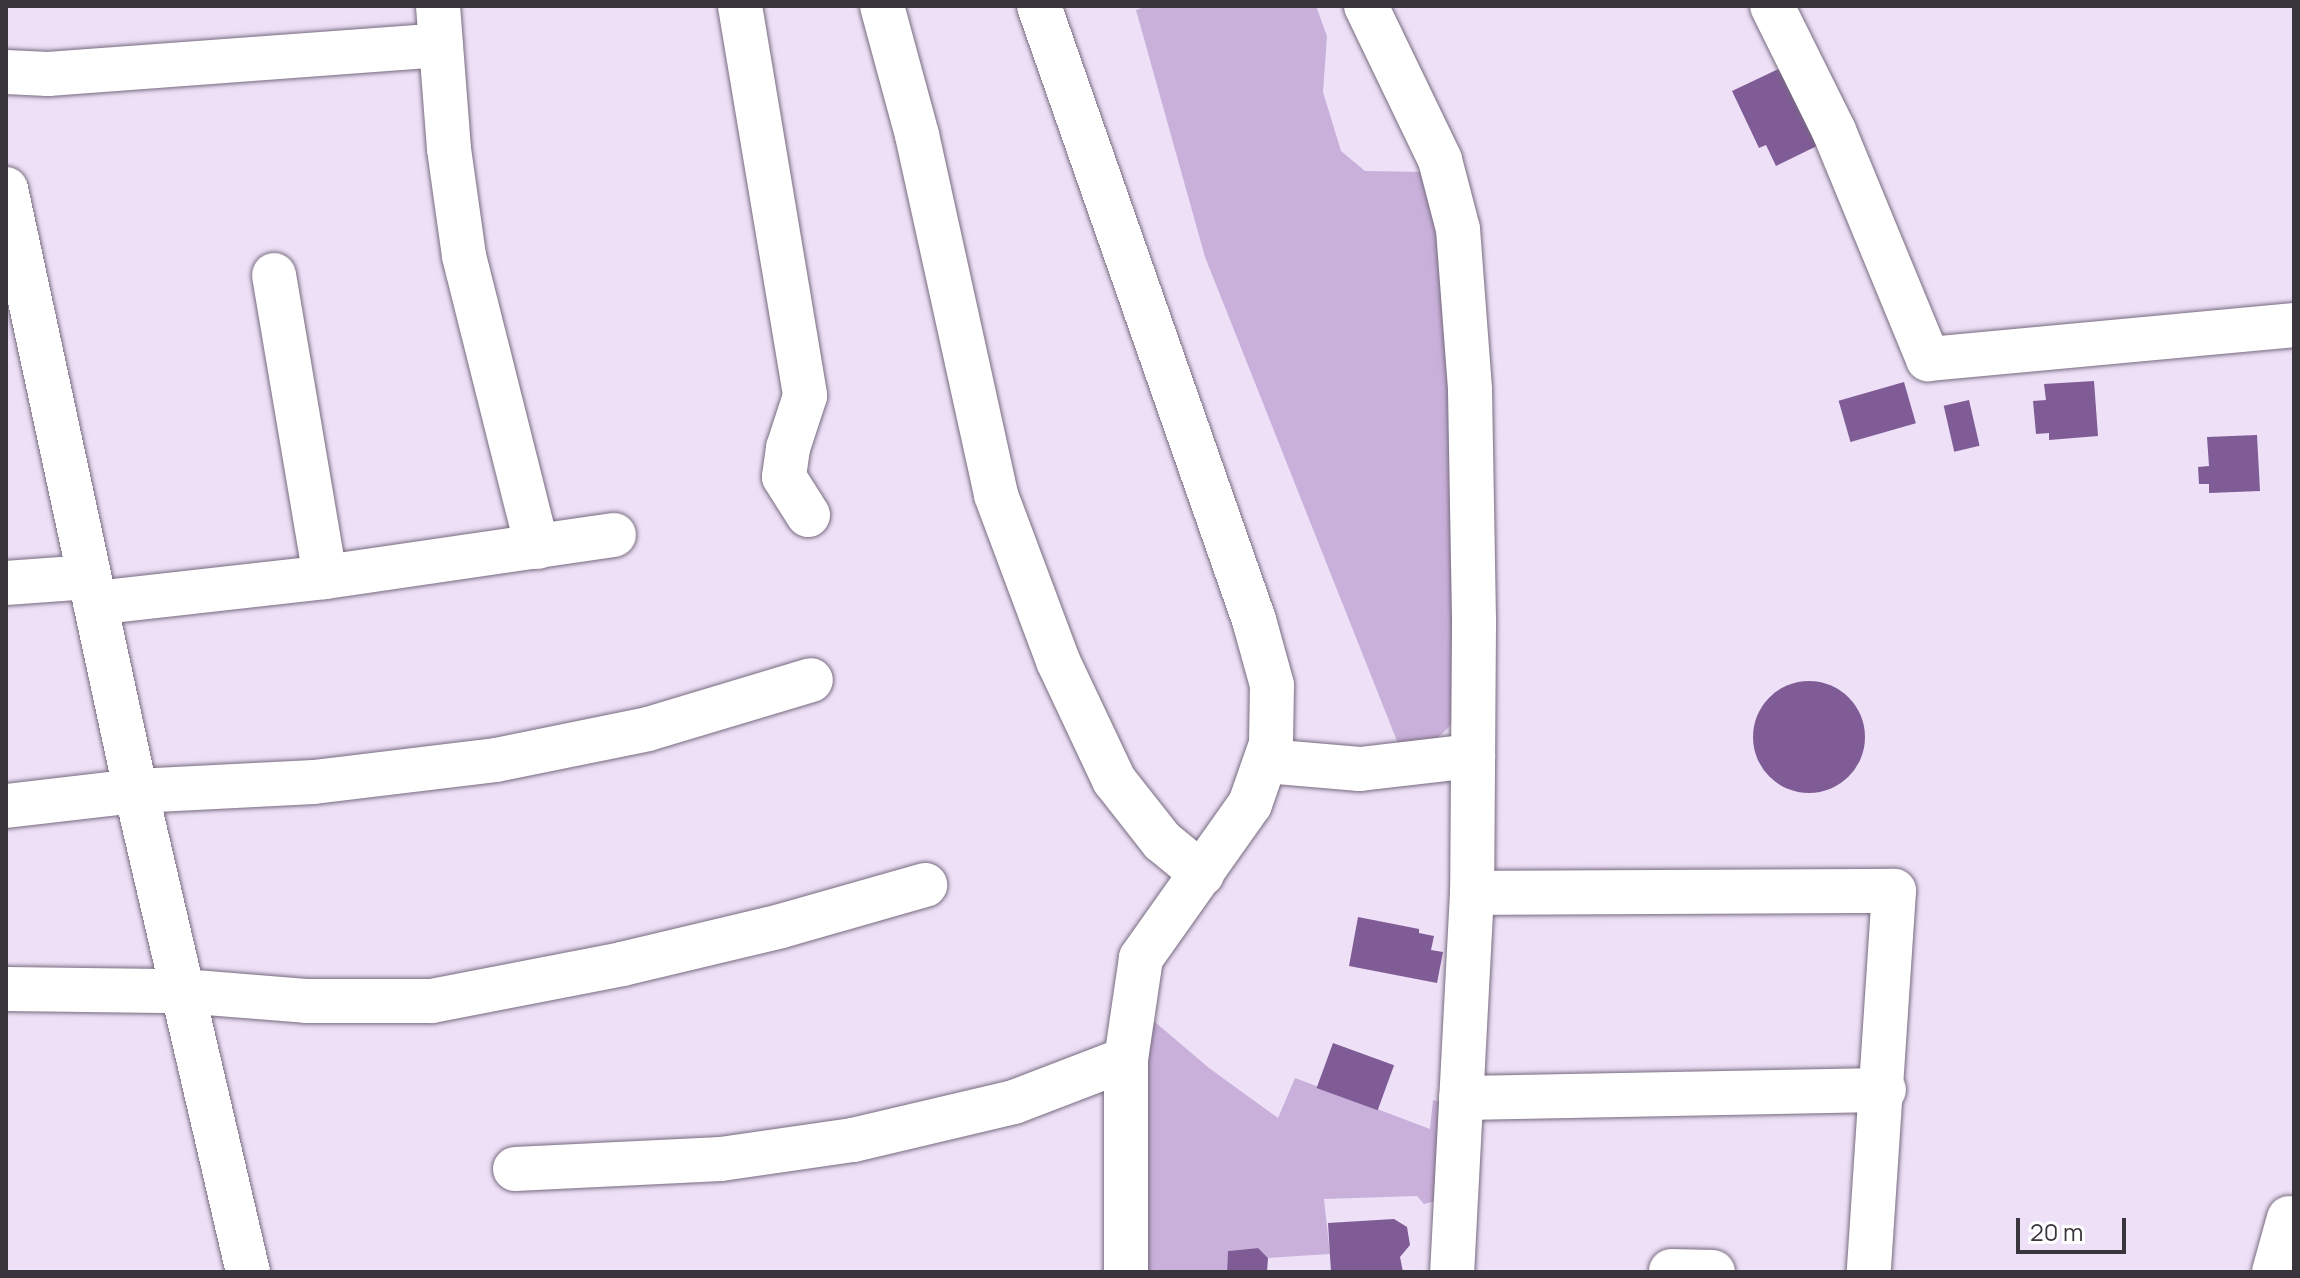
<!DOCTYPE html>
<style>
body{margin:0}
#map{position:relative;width:2300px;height:1278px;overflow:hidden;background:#ede0f7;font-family:Manrope,sans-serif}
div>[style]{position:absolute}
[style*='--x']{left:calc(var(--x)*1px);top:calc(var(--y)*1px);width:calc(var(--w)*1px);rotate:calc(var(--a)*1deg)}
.green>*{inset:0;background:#c8b0da}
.building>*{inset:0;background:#7f5c96;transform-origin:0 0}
.round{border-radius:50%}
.roads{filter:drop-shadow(0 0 2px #776b7f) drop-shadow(0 0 2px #776b7f)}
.street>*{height:44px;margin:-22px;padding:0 22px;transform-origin:22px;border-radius:22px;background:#fff}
.secondary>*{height:44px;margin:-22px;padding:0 22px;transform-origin:22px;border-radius:22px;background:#fff}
span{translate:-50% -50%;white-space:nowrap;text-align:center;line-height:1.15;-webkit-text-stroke:8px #fff;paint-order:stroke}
.frame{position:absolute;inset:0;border:8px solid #3a353d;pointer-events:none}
.scale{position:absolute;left:2016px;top:1218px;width:110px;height:36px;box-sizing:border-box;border:4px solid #3a353d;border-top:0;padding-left:10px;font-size:24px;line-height:28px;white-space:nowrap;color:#3a353d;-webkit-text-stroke:6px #fff;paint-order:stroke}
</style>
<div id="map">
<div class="green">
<i style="clip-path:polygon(1148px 6px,1316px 6px,1327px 36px,1323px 92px,1341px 151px,1365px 171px,1429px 172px,1444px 233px,1460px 708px,1448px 728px,1433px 742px,1401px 751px,1205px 257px,1136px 10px)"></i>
<i style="clip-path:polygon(1142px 1011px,1209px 1068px,1278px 1118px,1295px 1078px,1430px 1129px,1433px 1100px,1446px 1103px,1443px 1199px,1424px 1204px,1417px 1196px,1324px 1199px,1330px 1254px,1268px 1258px,1257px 1248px,1228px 1251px,1227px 1272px,1135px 1272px)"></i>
</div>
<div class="building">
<i style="clip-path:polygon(1791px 63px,1827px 141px,1776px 166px,1766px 145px,1759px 148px,1732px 91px)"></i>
<i style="clip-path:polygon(2094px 381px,2098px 436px,2049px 440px,2049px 433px,2036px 434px,2033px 401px,2046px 400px,2044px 384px)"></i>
<i style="left:1904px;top:382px;width:43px;height:68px;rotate:74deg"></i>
<i style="left:1969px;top:400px;width:47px;height:26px;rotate:77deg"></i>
<i style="clip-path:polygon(2257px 435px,2260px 491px,2209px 493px,2209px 484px,2199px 484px,2198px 467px,2209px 466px,2207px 437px)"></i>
<i class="round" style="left:1753px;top:681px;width:112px;height:112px"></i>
<i style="clip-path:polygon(1358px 917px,1419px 929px,1419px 933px,1434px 936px,1431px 950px,1443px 952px,1437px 983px,1349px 966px)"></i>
<i style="left:1333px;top:1043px;width:65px;height:48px;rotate:20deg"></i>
<i style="clip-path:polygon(1394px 1219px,1407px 1227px,1410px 1245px,1400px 1257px,1403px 1272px,1331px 1272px,1328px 1223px)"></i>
<i style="clip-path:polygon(1258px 1248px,1268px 1258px,1267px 1272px,1227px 1272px,1228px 1251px)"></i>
</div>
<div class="roads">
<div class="street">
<i style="--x:438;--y:6;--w:143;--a:85.6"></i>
<i style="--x:449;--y:149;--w:108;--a:82"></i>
<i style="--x:464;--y:256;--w:300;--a:75.9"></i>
<i style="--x:740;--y:6;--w:395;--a:80.5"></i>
<i style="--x:805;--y:396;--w:55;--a:108.1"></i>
<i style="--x:788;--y:448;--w:29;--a:98"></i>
<i style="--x:784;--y:477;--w:45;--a:57.7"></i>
<i style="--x:882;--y:6;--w:134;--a:74.8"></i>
<i style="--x:917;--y:135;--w:369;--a:77.6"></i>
<i style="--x:996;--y:495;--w:177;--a:69.5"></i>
<i style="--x:1058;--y:661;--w:132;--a:64.8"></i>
<i style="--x:1114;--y:780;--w:78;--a:51.8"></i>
<i style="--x:1162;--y:841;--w:52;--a:39.5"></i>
<i style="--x:1039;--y:6;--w:651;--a:70.7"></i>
<i style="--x:1254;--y:620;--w:67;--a:74.5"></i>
<i style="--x:1272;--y:685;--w:59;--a:91"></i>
<i style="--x:1271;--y:744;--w:64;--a:109.3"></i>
<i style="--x:1250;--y:804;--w:189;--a:125.3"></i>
<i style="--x:1141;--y:958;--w:102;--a:98.4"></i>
<i style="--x:1126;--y:1059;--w:213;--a:90"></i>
<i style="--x:1366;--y:6;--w:171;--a:64.3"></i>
<i style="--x:1440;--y:160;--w:71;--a:75.4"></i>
<i style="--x:1458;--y:229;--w:161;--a:85.7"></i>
<i style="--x:1470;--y:390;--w:235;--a:89"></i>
<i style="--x:1474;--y:625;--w:268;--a:90.4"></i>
<i style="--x:1472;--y:893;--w:380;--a:93"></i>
<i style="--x:1772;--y:6;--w:140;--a:63.6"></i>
<i style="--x:1834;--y:131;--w:247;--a:67.6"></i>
<i style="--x:1928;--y:359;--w:368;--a:-5.3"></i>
<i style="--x:6;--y:72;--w:42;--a:2.7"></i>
<i style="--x:48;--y:74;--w:394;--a:-4.2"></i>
<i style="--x:274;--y:275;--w:306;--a:80.4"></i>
<i style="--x:6;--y:583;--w:83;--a:-4.1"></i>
<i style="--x:95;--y:603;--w:231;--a:-6.4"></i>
<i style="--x:325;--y:577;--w:292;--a:-8.3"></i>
<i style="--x:1266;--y:761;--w:94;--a:4.9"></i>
<i style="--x:1360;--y:769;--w:114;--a:-6.6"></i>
<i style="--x:6;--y:806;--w:131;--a:-6.6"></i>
<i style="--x:136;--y:791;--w:178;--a:-2.9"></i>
<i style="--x:314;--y:782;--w:183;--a:-6.9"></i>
<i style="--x:496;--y:760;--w:155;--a:-11.5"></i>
<i style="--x:648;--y:729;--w:170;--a:-16.7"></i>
<i style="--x:1472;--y:893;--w:422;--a:-0.3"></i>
<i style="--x:1894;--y:891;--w:382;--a:93.8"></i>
<i style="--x:6;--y:989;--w:176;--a:0.7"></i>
<i style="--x:182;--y:991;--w:124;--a:4.6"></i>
<i style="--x:306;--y:1001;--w:126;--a:0"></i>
<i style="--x:432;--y:1001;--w:194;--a:-11"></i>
<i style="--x:622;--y:964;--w:163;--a:-13.4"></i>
<i style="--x:781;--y:926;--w:150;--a:-15.9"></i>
<i style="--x:1461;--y:1098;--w:423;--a:-1.1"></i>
<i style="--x:515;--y:1169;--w:206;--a:-2.8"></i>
<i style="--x:721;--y:1159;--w:133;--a:-8.2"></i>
<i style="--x:853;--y:1140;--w:165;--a:-13.3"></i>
<i style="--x:1014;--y:1102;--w:120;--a:-21"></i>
<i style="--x:1671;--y:1271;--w:42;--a:1.4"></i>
<i style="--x:2274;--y:1272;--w:56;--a:-74.5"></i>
</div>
<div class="secondary">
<i style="--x:6;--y:189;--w:598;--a:77.85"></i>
<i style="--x:132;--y:774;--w:511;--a:76.89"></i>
</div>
</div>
<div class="frame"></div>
<div class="scale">20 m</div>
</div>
